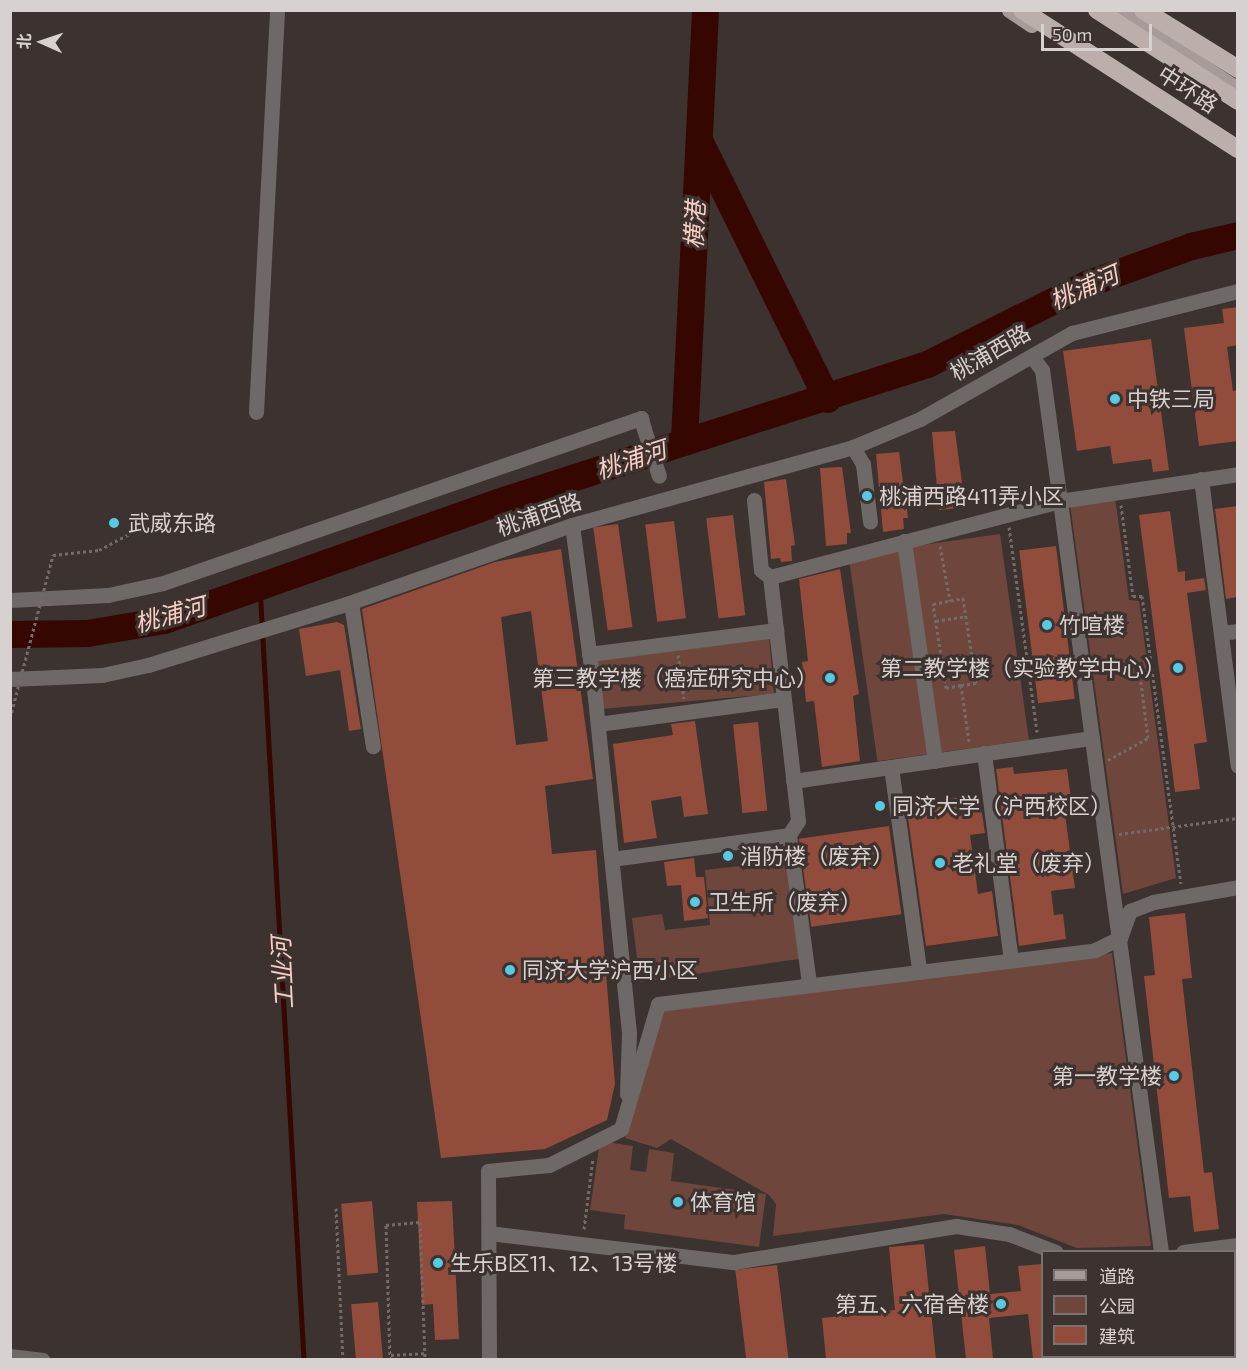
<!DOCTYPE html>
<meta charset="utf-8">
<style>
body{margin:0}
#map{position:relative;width:1248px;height:1370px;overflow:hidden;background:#3c322f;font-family:"Exo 2","Noto Sans SC",sans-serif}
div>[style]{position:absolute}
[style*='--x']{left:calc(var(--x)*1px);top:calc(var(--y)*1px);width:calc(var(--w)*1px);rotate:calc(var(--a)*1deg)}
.green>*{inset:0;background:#6f463c;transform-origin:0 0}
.stream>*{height:4.5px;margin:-2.25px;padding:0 2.25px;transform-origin:2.25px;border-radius:2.25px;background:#360600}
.river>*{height:27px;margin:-13.5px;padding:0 13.5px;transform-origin:13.5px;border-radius:13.5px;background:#360600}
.building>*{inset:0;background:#924c3b;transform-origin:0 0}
.path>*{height:3px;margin-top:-1.5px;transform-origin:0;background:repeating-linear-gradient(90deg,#746b69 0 3px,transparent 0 6px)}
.minor>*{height:15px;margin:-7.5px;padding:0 7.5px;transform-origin:7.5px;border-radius:7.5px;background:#6e6867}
.major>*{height:15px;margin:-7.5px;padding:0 7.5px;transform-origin:7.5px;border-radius:7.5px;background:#a69b98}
.highway>*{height:18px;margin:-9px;padding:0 9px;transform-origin:9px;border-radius:9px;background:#bcafab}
.path-bridge>*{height:3px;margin-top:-1.5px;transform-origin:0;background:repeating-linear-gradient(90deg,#746b69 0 3px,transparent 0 6px)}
.minor-bridge>*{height:15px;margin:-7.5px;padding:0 7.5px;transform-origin:7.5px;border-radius:7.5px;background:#6e6867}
.dots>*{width:16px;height:16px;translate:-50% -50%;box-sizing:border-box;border:3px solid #3c322f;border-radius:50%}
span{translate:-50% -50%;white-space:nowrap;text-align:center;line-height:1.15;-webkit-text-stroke:6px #3c322f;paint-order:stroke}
.street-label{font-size:22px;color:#d7d1cf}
.poi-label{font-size:22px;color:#d7d1cf}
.left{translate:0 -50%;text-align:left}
.right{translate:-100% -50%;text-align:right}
.water-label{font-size:24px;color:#f9cec3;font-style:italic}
.frame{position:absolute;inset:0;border:12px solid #d7d1cf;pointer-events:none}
.legend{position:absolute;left:1041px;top:1250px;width:195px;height:108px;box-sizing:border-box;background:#3c322f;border:2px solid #7a726f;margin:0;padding:8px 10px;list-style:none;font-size:18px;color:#d7d1cf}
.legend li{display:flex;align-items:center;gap:12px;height:30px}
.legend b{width:30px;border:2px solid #7a726f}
.north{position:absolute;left:12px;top:12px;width:60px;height:60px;-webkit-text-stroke:4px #3c322f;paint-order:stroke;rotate:273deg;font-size:16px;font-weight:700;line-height:24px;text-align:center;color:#d7d1cf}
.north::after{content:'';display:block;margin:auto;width:21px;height:27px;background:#d7d1cf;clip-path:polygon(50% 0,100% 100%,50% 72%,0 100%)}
.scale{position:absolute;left:1041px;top:24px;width:111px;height:27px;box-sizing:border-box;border:3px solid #d7d1cf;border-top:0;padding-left:8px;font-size:18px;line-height:21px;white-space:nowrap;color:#d7d1cf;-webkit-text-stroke:4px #3c322f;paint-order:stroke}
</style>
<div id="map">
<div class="green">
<i style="clip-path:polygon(1115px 497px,1129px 600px,1139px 601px,1176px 878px,1123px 894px,1070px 504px)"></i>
<i style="left:1000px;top:534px;width:208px;height:153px;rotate:82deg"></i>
<i style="left:769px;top:637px;width:57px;height:174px;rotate:85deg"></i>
<i style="clip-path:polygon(794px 860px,806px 958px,640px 982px,632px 918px,662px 914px,665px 930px,710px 925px,705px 870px)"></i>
<i style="clip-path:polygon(1112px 953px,1151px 1246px,1077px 1248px,1018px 1225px,944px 1214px,773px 1236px,776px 1204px,769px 1195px,671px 1139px,657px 1148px,625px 1138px,663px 1010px)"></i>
<i style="clip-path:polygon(600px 1141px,633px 1146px,630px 1170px,646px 1172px,649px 1149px,674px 1153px,671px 1181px,766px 1194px,759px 1247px,624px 1229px,625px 1215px,590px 1210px)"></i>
</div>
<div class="stream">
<i style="--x:260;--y:587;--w:774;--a:86.74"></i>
</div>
<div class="river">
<i style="--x:699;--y:140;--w:289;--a:63.7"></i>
<i style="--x:684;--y:440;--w:431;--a:-87.2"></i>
<i style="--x:10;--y:634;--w:77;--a:-0.7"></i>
<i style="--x:87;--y:633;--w:78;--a:-9.6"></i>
<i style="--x:164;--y:620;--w:353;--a:-19.5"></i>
<i style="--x:497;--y:502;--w:452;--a:-17.8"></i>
<i style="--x:927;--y:364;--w:178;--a:-26.7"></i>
<i style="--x:1086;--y:284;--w:112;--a:-19.9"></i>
<i style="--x:1191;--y:246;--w:48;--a:-13.2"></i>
</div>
<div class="building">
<i style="clip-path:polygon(1238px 307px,1238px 345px,1227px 347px,1233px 391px,1238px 390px,1238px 441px,1199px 446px,1184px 328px,1224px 323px,1222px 309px)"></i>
<i style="clip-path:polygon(1151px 339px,1169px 470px,1153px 472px,1151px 459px,1113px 464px,1110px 446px,1077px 451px,1063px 351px)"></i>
<i style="clip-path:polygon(955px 431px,964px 497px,959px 497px,960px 508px,939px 510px,932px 432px)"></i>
<i style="clip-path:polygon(899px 452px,908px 518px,903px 518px,904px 529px,883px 532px,876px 454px)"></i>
<i style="clip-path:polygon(842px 467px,851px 533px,847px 533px,847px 544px,826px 546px,820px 468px)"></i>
<i style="clip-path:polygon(786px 479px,795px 545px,791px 546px,792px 561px,781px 562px,780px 558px,771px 559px,764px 482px)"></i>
<i style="clip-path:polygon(1238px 506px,1238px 597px,1226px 599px,1215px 509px)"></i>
<i style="clip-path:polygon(1170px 511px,1178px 572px,1185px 571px,1185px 581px,1204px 578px,1206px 590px,1187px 593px,1207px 742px,1194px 744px,1200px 789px,1175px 792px,1139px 515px)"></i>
<i style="left:733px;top:515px;width:101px;height:27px;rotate:83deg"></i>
<i style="left:674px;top:521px;width:98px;height:29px;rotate:83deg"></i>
<i style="left:618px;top:524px;width:104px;height:25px;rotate:82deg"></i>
<i style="left:1056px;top:546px;width:154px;height:37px;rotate:83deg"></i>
<i style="clip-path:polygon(evenodd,561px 549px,593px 779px,545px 786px,552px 854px,596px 850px,615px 1084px,607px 1120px,545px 1149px,441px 1158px,362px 609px,495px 562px,561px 549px,531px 611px,548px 741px,516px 745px,501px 617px,531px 611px)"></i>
<i style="clip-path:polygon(840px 569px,859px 694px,853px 696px,860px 761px,822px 767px,814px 701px,806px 702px,802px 662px,808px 661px,799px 579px)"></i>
<i style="clip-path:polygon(337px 622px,344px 625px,361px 729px,349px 731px,340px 670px,306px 676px,299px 629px)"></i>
<i style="clip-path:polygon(695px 721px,708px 814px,684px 817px,681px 796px,651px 801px,657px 838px,624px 843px,613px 744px,673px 735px,671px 724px)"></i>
<i style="left:758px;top:722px;width:89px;height:25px;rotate:84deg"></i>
<i style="clip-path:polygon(1013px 767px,1014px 774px,1067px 769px,1073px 813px,1065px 814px,1075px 888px,1051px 891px,1054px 915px,1063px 914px,1066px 939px,1019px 946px,996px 769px)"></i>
<i style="clip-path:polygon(963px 797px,964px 802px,980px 800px,985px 833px,970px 835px,978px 894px,992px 891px,998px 936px,926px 946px,907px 811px,913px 810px,912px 805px)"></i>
<i style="left:889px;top:826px;width:89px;height:91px;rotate:82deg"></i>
<i style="clip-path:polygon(694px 858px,696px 877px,704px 877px,708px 918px,684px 921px,681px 885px,667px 886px,664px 862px)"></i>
<i style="clip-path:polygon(1185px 913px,1192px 978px,1182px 979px,1204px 1173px,1212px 1172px,1219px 1229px,1194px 1232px,1190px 1196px,1169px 1198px,1144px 976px,1155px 975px,1149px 917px)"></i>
<i style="left:372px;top:1201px;width:72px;height:31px;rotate:85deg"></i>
<i style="clip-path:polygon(452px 1201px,459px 1339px,435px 1340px,433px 1304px,422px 1305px,417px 1202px)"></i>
<i style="clip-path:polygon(924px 1244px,936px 1359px,826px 1359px,822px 1318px,895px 1310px,889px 1247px)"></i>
<i style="clip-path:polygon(985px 1246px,990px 1294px,1021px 1291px,1018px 1266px,1042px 1264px,1042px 1359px,1033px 1359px,1028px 1314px,989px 1318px,993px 1359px,966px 1359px,954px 1250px)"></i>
<i style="left:777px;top:1265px;width:95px;height:42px;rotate:83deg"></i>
<i style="left:378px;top:1302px;width:57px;height:27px;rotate:85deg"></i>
</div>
<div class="path">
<i style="--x:1121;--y:505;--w:92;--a:82.5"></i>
<i style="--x:1133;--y:596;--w:9;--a:0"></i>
<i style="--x:1142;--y:596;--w:290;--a:82.3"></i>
<i style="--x:1009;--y:527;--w:207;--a:82.2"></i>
<i style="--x:940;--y:546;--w:56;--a:79.7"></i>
<i style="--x:99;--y:550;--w:36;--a:-28"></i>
<i style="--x:936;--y:621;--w:30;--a:-9"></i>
<i style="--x:678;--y:655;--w:44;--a:82.2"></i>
<i style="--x:943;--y:669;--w:30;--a:-9"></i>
<i style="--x:961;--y:685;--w:15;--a:169"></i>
<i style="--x:946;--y:688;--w:85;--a:-98.8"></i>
<i style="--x:933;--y:604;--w:31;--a:-11"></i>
<i style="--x:963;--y:598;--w:86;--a:81.3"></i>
<i style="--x:976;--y:683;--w:15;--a:172"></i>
<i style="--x:961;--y:685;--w:57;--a:81.9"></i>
<i style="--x:1108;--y:760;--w:46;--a:-28.8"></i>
<i style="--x:1148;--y:738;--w:64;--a:-97.2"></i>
<i style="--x:1140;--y:675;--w:13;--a:-9"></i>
<i style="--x:1119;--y:834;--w:120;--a:-7.7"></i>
<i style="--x:336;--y:1208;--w:152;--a:87.4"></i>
<i style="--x:584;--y:1229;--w:72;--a:-82.8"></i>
<i style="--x:391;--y:1355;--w:34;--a:-3"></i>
<i style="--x:390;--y:1360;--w:135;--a:-91.7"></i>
<i style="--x:386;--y:1225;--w:34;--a:-5"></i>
<i style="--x:420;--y:1222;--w:138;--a:87.9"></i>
</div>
<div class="minor">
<i style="--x:256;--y:412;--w:403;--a:-87"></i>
<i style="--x:853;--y:447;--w:20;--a:60"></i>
<i style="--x:863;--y:464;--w:58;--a:83.1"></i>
<i style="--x:1201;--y:479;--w:289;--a:82.7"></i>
<i style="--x:754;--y:500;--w:70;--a:84.3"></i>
<i style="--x:761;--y:570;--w:11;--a:38"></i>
<i style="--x:770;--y:577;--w:53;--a:83.5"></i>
<i style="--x:776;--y:630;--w:192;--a:83.4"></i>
<i style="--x:798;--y:821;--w:17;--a:123"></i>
<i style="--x:789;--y:835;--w:149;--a:82.3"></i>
<i style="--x:572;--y:525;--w:175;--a:82.4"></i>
<i style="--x:595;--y:698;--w:337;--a:84.2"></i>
<i style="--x:629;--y:1033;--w:61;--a:91.9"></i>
<i style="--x:904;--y:541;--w:222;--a:82"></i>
<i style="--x:770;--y:577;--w:300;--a:-14.7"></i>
<i style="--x:1060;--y:501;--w:132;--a:-97.8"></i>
<i style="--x:1042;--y:370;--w:15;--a:-127"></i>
<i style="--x:10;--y:600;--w:98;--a:-2.9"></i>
<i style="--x:108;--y:595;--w:56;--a:-12.3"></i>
<i style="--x:163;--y:583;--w:506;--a:-19.04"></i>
<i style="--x:641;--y:418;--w:11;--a:75"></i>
<i style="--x:351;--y:603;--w:145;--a:81.3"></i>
<i style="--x:1221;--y:633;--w:17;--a:-7"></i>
<i style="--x:589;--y:654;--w:189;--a:-7.3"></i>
<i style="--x:10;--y:679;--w:92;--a:-2.5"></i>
<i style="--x:102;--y:675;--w:47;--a:-12.3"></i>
<i style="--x:148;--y:665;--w:207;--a:-17.1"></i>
<i style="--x:346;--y:604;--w:239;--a:-19.3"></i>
<i style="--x:572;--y:525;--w:292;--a:-15.5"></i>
<i style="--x:853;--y:447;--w:73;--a:-22.7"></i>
<i style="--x:920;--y:419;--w:175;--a:-29.5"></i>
<i style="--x:1072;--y:333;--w:171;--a:-14.2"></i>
<i style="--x:598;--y:724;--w:187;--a:-7.7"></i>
<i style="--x:984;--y:753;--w:209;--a:82.6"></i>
<i style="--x:891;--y:767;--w:205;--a:82.1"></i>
<i style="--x:793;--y:781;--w:302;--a:-8.2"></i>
<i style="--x:612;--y:859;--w:179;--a:-7.7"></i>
<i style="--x:489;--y:1233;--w:247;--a:6.8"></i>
<i style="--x:734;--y:1262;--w:225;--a:-9.2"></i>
<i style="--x:956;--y:1226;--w:54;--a:8.6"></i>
<i style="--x:1009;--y:1234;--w:50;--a:21"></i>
<i style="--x:1161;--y:1252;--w:758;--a:-97.66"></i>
<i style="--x:1060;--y:501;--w:180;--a:-8.6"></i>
<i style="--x:1183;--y:1252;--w:55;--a:-7.3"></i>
<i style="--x:10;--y:1356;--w:33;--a:7"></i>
<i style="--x:489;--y:1360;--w:189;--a:-90.3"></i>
<i style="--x:488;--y:1171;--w:61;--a:-5.6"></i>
<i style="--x:549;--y:1165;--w:80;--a:-26.6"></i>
<i style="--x:621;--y:1129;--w:130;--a:-73.5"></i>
<i style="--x:658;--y:1004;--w:440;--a:-7"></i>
<i style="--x:1095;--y:950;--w:28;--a:-26"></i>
<i style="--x:1120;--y:938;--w:29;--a:-70"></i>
<i style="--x:1130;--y:911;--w:25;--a:-21"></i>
<i style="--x:1153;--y:902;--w:86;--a:-10"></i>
</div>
<div class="major">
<i style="--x:1009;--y:10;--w:27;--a:34"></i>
<i style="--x:1118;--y:10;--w:144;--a:33.4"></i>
</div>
<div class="highway">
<i style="--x:1022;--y:10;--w:257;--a:32.8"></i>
<i style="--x:1097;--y:10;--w:168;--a:32.8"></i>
<i style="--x:1143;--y:10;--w:112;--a:31.8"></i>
</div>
<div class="path-bridge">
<i style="--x:10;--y:718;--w:169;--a:-75.2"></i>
<i style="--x:53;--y:555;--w:46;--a:-6.2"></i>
</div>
<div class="minor-bridge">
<i style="--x:644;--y:429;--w:49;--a:72.3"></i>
</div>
<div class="dots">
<i style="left:1115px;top:399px;background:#57c9e2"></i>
<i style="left:867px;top:496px;background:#57c9e2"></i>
<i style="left:114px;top:523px;background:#57c9e2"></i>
<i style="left:1047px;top:625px;background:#57c9e2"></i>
<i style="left:1178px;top:668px;background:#57c9e2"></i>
<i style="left:830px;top:678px;background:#57c9e2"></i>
<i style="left:880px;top:806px;background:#57c9e2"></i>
<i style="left:728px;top:856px;background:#57c9e2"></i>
<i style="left:940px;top:863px;background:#57c9e2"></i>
<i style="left:695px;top:902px;background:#57c9e2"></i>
<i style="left:510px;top:970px;background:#57c9e2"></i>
<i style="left:1174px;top:1076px;background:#57c9e2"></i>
<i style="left:678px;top:1202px;background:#57c9e2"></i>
<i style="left:438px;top:1263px;background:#57c9e2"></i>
<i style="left:1001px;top:1304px;background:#57c9e2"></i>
</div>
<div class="street-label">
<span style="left:1188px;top:89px;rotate:33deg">中环路</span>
<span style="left:990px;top:352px;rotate:-30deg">桃浦西路</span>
<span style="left:539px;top:514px;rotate:-19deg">桃浦西路</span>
</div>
<div class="poi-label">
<span class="left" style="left:1127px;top:399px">中铁三局</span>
<span class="left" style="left:879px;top:496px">桃浦西路411弄小区</span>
<span class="left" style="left:128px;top:523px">武威东路</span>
<span class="left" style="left:1059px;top:625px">竹喧楼</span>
<span class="right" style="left:1166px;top:668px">第二教学楼（实验教学中心）</span>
<span class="right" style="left:818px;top:678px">第三教学楼（癌症研究中心）</span>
<span class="left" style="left:892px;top:806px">同济大学（沪西校区）</span>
<span class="left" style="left:740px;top:856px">消防楼（废弃）</span>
<span class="left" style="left:952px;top:863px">老礼堂（废弃）</span>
<span class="left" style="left:708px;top:902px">卫生所（废弃）</span>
<span class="left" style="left:522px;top:970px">同济大学沪西小区</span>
<span class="right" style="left:1162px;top:1076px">第一教学楼</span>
<span class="left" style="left:690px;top:1202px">体育馆</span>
<span class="left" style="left:450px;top:1263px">生乐B区11、12、13号楼</span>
<span class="right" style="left:989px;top:1304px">第五、六宿舍楼</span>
</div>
<div class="water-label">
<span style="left:694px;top:225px;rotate:-87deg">横港</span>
<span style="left:1084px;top:287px;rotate:-24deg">桃浦河</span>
<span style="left:631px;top:459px;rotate:-18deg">桃浦河</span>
<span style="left:170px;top:614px;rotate:-15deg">桃浦河</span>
<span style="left:282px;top:973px;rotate:-93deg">工业河</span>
</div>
<div class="frame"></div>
<ul class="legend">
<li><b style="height:8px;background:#a69b98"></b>道路</li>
<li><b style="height:16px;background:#6f463c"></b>公园</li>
<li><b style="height:16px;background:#924c3b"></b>建筑</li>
</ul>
<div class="north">北</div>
<div class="scale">50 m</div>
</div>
